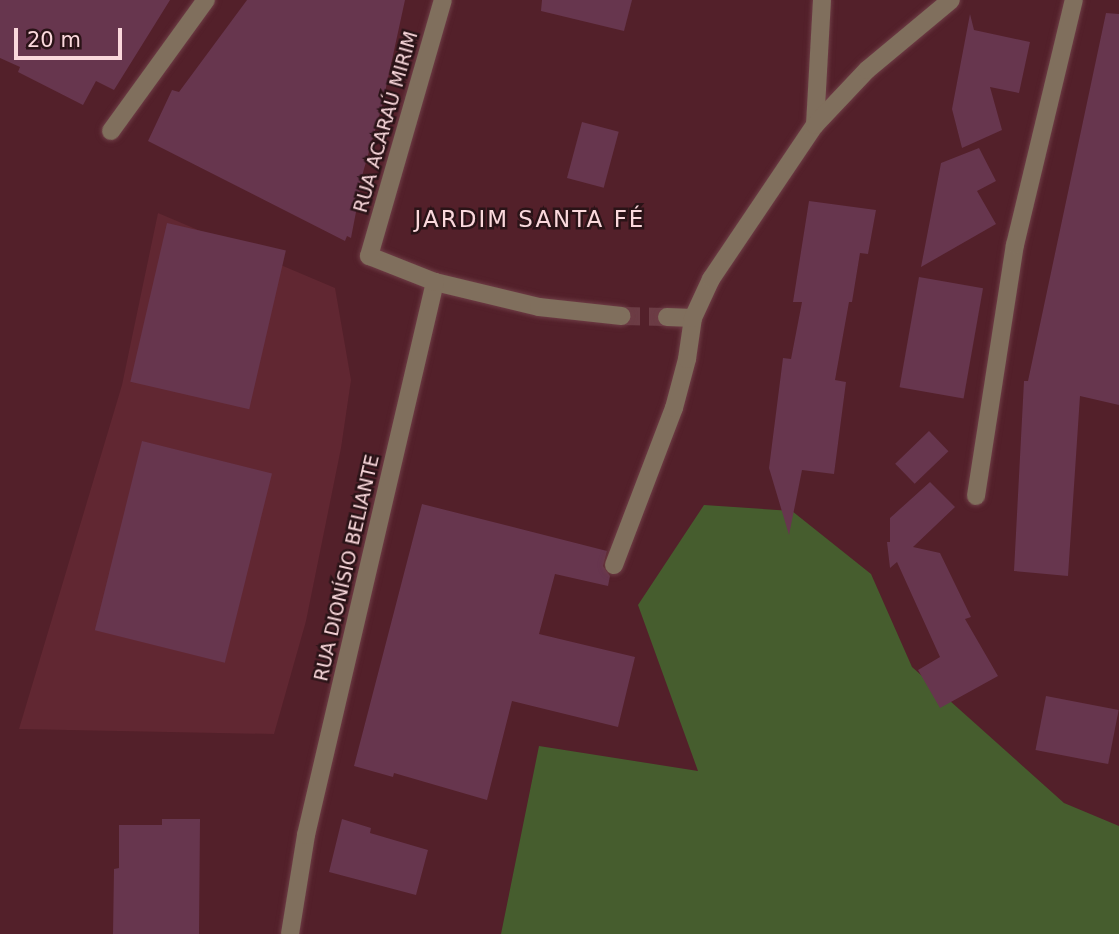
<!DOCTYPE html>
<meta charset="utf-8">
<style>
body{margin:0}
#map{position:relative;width:1119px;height:934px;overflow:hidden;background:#53202a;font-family:"DejaVu Sans",sans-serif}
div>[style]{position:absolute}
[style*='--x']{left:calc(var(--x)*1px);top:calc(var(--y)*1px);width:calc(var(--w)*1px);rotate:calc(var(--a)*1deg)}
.built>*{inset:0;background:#612732}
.green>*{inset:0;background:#465d2e}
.building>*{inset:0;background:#67364e;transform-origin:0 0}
.minor-tunnel>*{height:18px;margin-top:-9px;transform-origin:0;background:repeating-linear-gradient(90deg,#6c3c45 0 18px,transparent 0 27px)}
.roads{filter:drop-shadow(0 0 2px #6e3d46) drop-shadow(0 0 2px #6e3d46)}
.minor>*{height:18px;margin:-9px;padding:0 9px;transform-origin:9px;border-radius:9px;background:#806f5d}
span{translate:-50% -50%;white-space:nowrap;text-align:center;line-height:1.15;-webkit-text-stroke:5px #2a1317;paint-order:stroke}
.street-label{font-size:19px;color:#fad8dc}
.quarter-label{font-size:23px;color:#fad8dc;letter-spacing:2px}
.scale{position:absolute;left:14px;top:28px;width:108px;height:32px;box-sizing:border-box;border:4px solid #fad8dc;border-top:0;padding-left:9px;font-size:21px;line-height:24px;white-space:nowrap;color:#fad8dc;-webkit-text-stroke:5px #2a1317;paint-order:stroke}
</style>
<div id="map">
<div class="built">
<i style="clip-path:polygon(158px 213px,335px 288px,351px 380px,341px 448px,306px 621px,274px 734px,19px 729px,122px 385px)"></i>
</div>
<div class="green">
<i style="clip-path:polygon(704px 505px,792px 511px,871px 574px,912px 667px,1064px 803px,1119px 826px,1119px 934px,501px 934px,539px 746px,698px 771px,638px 605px)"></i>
</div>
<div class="building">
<i style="clip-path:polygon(0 0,170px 0,114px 90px,96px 81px,83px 105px,18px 72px,20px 67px,0 58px)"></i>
<i style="clip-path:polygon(247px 0,405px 0,382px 106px,358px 190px,360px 191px,351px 238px,347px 236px,345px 241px,148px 141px,172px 90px,179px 92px)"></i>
<i style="clip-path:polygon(542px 0,632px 0,624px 31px,541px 11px)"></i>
<i style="clip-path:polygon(1106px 13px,1119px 14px,1119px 405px,1080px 396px,1068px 576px,1014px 571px,1024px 381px,1028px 381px)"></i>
<i style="clip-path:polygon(970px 14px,974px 30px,1030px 42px,1019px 93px,990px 87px,1002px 130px,962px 148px,952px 109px)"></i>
<i style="left:582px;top:122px;width:38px;height:58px;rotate:15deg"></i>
<i style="clip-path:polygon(979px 148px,996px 181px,977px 191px,996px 224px,921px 267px,941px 163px)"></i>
<i style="clip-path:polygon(809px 201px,876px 210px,868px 254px,860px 253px,852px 302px,849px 302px,835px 380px,846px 382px,834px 474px,802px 470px,789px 535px,769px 468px,783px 358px,791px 359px,802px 302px,793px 302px)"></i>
<i style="left:167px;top:223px;width:122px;height:163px;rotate:13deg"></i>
<i style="left:919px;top:277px;width:65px;height:112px;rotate:10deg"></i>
<i style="left:929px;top:431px;width:28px;height:47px;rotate:46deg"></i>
<i style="left:142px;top:441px;width:134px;height:195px;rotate:14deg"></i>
<i style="clip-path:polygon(930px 482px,955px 507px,913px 547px,940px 553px,971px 617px,965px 619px,998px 676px,940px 708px,918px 670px,940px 657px,897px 562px,890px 568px,887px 542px,890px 542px,890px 518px)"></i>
<i style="clip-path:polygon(422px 504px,607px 551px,603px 566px,610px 576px,608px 586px,555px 574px,539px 634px,635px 657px,618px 727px,512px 701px,487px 800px,394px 773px,393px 777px,354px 766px)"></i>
<i style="left:1046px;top:696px;width:74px;height:55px;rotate:11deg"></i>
<i style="clip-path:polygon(162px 819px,200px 819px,199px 934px,113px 934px,114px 869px,119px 868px,119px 825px,162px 825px)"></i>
<i style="clip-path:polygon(342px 819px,371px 828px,370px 833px,428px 850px,416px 895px,329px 872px)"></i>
</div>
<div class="minor-tunnel">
<i style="--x:622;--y:316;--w:45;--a:1.3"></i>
</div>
<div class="roads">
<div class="minor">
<i style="--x:815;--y:125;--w:125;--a:-86.8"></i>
<i style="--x:111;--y:131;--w:162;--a:-54.1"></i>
<i style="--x:435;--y:282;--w:107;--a:13.5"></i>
<i style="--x:539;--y:307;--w:83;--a:6.2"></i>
<i style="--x:667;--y:317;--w:26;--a:2"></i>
<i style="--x:976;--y:496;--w:254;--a:-81.2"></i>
<i style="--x:1015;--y:245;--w:252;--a:-76.5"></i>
<i style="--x:614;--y:565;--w:168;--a:-69.1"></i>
<i style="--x:674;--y:408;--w:51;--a:-75.1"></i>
<i style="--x:687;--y:359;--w:41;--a:-81.7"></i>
<i style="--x:693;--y:318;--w:43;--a:-65.2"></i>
<i style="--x:711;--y:279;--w:186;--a:-56"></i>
<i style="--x:815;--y:125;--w:76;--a:-46.6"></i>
<i style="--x:867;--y:70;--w:109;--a:-39.8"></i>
<i style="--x:290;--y:934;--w:100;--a:-80.8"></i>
<i style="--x:306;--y:835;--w:568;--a:-76.87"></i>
<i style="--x:435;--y:282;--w:71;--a:-158.5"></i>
<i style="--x:369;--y:256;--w:266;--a:-73.9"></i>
</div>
</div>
<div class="street-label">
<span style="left:386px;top:122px;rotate:-74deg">RUA ACARAÚ MIRIM</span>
<span style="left:347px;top:568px;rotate:-77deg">RUA DIONÍSIO BELIANTE</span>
</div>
<div class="quarter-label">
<span style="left:530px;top:219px">JARDIM SANTA FÉ</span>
</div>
<div class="scale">20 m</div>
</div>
